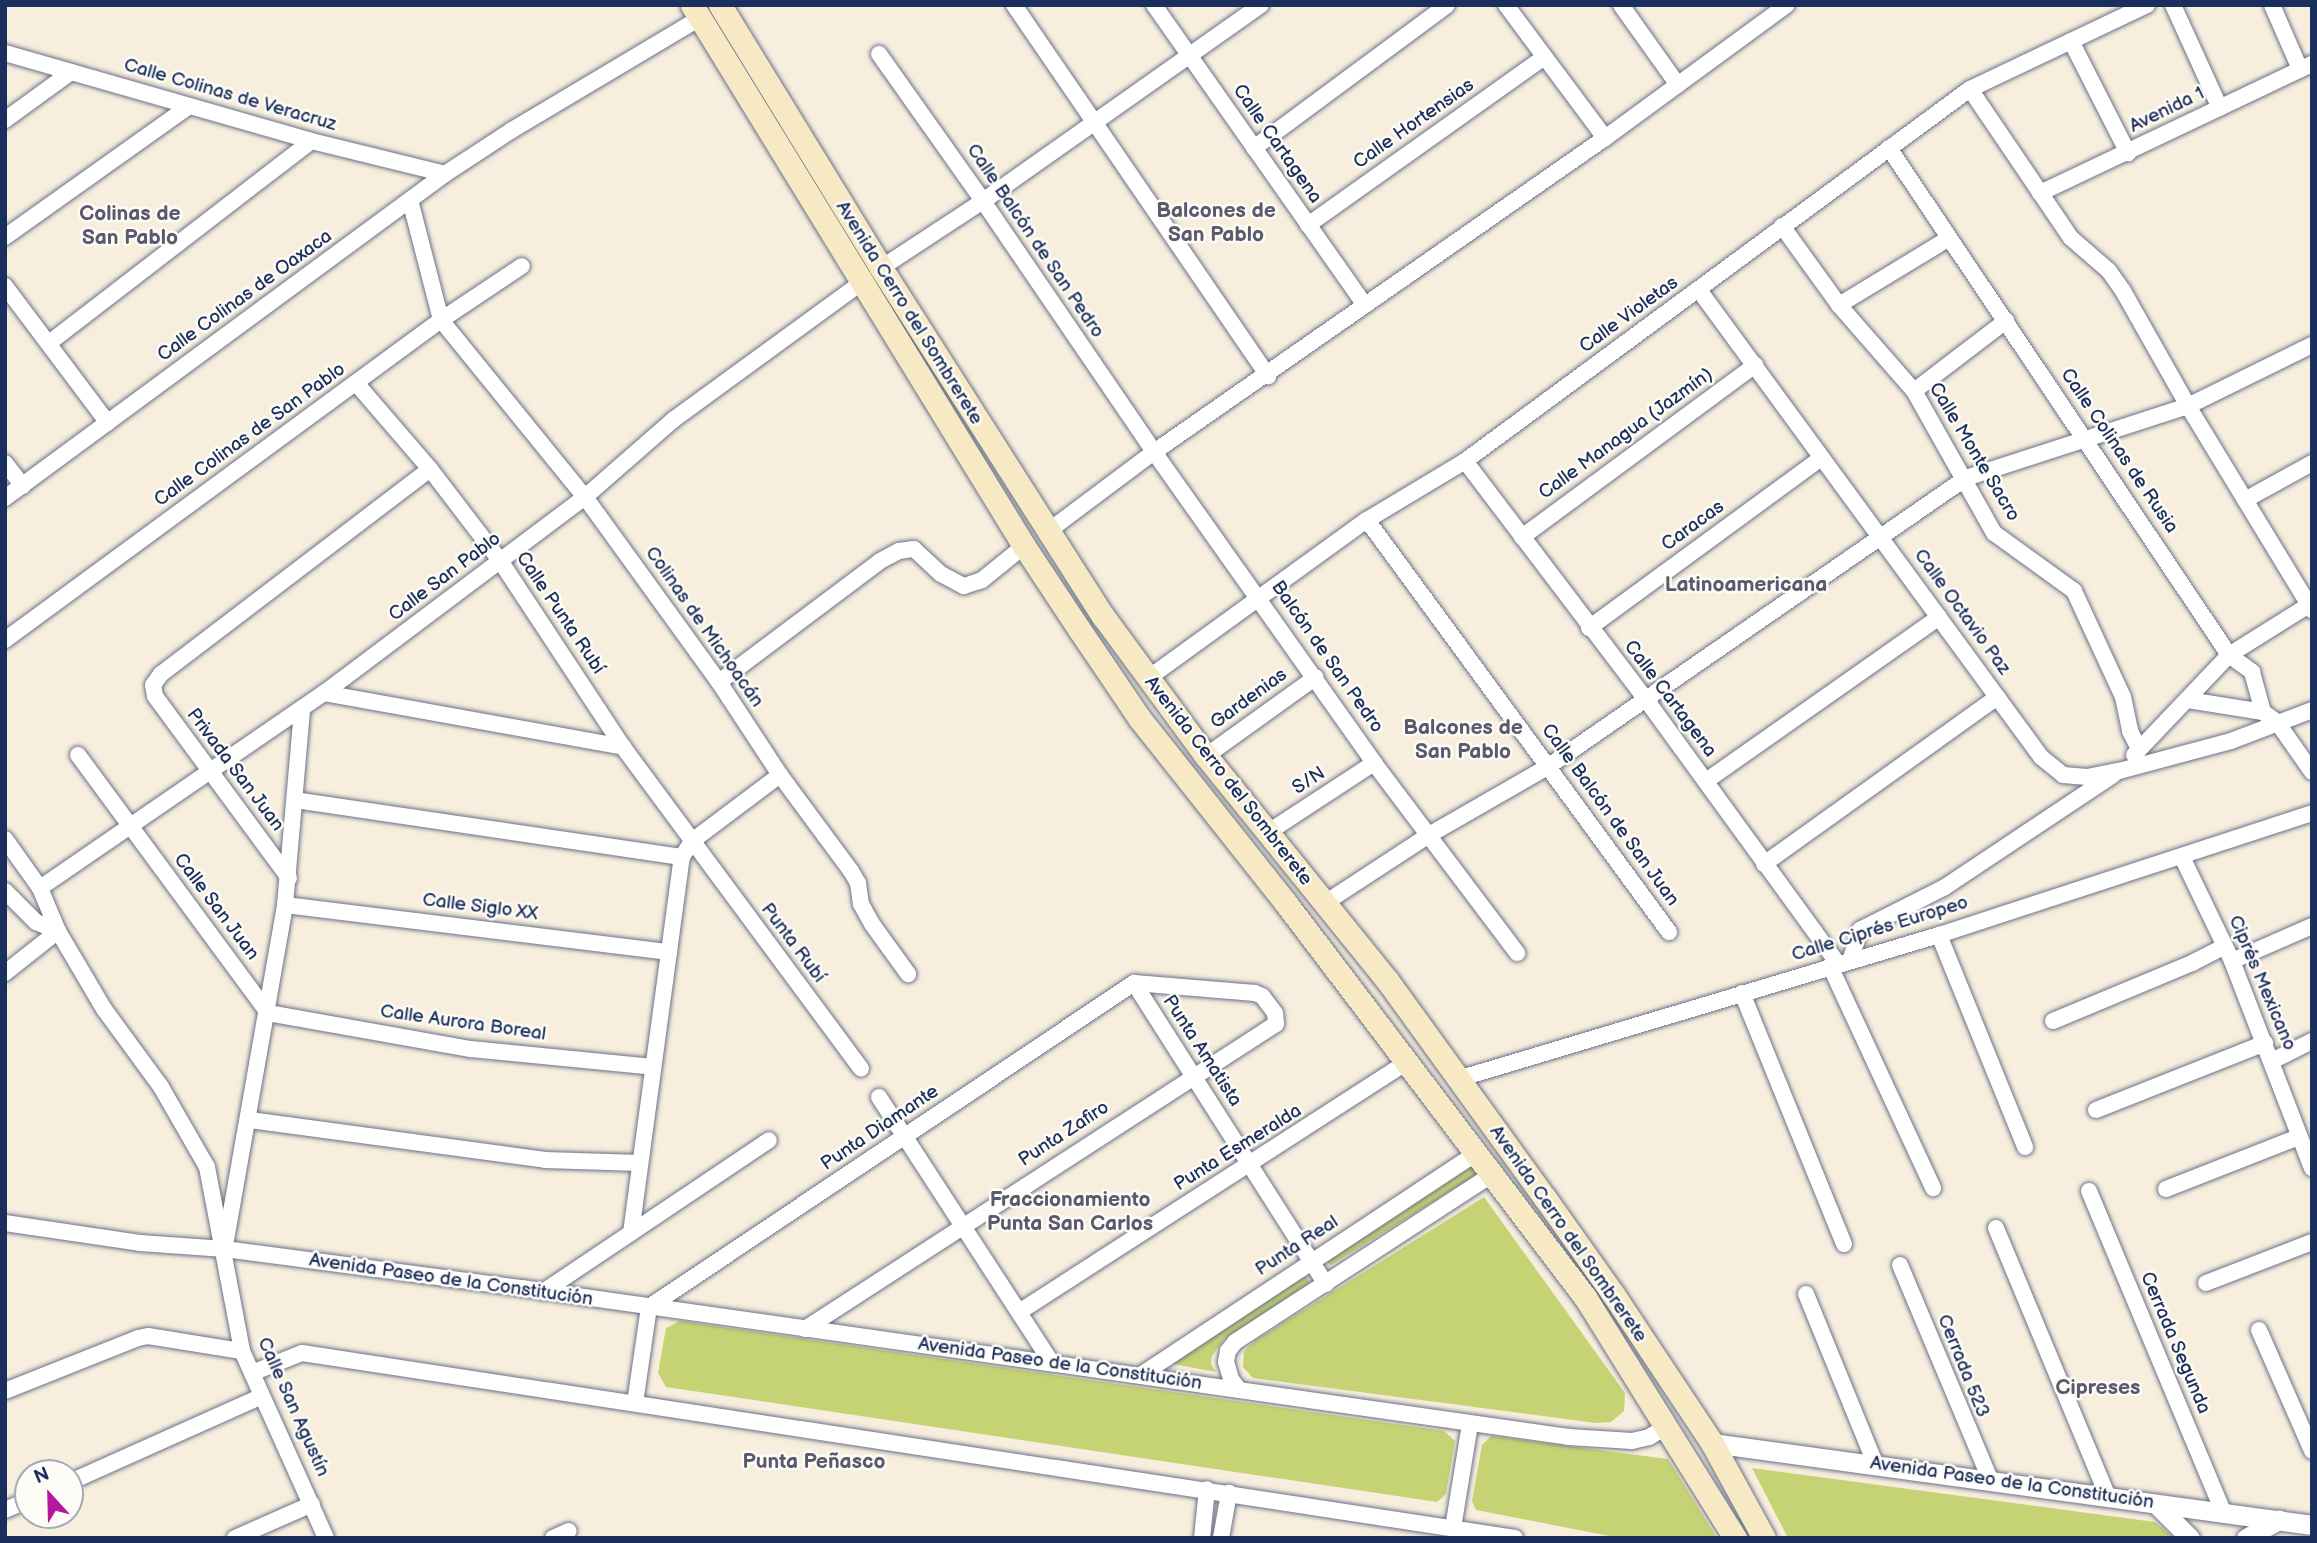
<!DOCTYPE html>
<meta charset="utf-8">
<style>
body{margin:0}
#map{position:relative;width:2317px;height:1543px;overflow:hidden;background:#f8eedd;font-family:"Balsamiq Sans",sans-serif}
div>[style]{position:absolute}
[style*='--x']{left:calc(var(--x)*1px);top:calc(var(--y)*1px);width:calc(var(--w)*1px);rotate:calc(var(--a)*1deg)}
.green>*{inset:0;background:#c6d374;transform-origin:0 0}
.roads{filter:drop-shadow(0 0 2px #68728a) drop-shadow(0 0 2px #68728a)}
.minor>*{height:16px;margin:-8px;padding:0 8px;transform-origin:8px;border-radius:8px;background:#fff}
.tertiary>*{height:19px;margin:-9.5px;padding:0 9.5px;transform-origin:9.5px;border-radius:9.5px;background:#fff}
.secondary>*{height:23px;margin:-11.5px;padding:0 11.5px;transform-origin:11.5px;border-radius:11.5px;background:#f7e9c3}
span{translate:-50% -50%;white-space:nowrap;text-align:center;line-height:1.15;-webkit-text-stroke:5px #fdfcf7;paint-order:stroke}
.street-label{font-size:19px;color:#1b2f5e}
.neighbourhood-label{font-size:21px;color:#5b596d;font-weight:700}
.frame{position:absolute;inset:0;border:7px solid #1b2f5e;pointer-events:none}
.north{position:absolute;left:14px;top:1459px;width:70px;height:70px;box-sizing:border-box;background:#fdfcf7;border:2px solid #a3aaba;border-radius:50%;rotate:338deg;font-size:19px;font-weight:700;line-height:28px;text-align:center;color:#1b2f5e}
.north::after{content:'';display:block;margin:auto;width:24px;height:32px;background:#b5179e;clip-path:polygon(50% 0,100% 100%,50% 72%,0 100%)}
</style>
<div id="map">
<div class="green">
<i style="left:1473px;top:1166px;width:9px;height:174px;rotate:58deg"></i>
<i style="clip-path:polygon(1484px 1197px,1625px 1393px,1624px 1411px,1611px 1422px,1596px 1423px,1253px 1378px,1243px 1367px,1244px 1351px,1256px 1340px)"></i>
<i style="clip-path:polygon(1305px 1275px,1310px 1283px,1224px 1339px,1212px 1356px,1211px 1364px,1216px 1372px,1173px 1364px)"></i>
<i style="clip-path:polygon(680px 1321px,1444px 1431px,1455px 1441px,1446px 1494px,1437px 1502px,666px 1387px,658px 1373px,666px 1328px)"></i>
<i style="clip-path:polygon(1491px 1436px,1668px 1459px,1717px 1538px,1620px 1538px,1476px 1510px,1472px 1501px,1482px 1445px)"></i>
<i style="clip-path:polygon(1752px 1468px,2155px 1522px,2174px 1538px,1788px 1538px)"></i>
</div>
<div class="roads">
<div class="minor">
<i style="--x:1014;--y:5;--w:450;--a:55.6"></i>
<i style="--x:1154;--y:5;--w:367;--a:54.9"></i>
<i style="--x:1506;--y:5;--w:166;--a:53.3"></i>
<i style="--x:1621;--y:5;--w:98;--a:54.5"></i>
<i style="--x:2173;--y:5;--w:113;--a:65.5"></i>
<i style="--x:2272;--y:5;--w:70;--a:66.4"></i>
<i style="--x:2071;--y:41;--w:126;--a:63"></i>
<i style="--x:5;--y:53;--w:318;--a:16"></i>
<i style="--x:311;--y:141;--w:138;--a:13.8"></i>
<i style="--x:879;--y:54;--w:180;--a:54.7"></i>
<i style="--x:983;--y:201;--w:304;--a:55.7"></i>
<i style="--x:1154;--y:452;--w:381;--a:54.7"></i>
<i style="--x:1374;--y:763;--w:238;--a:53"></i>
<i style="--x:1970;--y:89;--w:180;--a:55.9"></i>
<i style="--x:2071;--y:238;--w:50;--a:41"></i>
<i style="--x:2109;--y:271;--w:24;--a:55"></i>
<i style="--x:2123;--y:291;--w:132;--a:60.5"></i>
<i style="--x:2188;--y:406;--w:239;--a:58.7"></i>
<i style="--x:5;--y:120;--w:82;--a:-36"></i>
<i style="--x:1254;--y:148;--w:240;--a:-36.5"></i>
<i style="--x:1889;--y:148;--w:610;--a:56.15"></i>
<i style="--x:2229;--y:655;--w:29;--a:36"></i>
<i style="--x:2252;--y:672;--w:41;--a:74.6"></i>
<i style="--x:2263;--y:712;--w:17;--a:36"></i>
<i style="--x:2277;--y:722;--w:61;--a:55"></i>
<i style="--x:2040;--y:193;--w:301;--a:-25.4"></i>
<i style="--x:410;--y:200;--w:124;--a:75.5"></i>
<i style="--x:441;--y:320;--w:228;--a:50.9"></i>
<i style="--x:585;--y:497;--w:228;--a:54.1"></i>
<i style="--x:719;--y:682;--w:111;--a:56.7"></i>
<i style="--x:780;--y:775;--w:119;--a:53.5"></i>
<i style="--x:851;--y:871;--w:14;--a:60"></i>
<i style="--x:858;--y:883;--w:21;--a:82"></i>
<i style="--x:861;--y:904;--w:23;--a:61"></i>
<i style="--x:872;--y:924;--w:62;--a:54.2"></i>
<i style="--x:1308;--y:225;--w:290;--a:-35.4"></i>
<i style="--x:1782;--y:226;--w:97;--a:54.2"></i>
<i style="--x:1839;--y:305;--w:114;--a:48.9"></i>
<i style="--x:1914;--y:391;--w:163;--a:60.6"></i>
<i style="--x:1994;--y:533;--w:99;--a:35.9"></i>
<i style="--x:2074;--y:591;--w:117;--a:65.2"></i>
<i style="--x:2123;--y:697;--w:35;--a:78"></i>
<i style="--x:2130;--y:731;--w:20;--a:63"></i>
<i style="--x:5;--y:237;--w:226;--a:-35.4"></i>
<i style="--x:881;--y:268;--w:122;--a:-33.3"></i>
<i style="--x:983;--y:201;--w:340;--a:-35.2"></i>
<i style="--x:5;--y:286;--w:171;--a:53.1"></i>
<i style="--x:1699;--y:290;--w:579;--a:53.78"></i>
<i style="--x:2041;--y:757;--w:28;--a:39"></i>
<i style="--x:2063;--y:775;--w:24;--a:5"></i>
<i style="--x:2087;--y:777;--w:33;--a:-11"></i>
<i style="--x:2119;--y:771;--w:116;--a:-15"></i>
<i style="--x:2231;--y:741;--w:87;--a:-20.9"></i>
<i style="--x:1839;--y:305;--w:129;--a:-31.3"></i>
<i style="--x:49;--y:343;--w:331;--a:-37.6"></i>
<i style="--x:356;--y:383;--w:113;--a:49.3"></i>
<i style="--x:430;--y:469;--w:117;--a:52.6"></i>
<i style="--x:501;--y:562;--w:222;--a:56.6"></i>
<i style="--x:623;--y:747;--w:400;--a:53.5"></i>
<i style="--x:1914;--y:391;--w:116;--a:-37.3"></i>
<i style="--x:1465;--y:461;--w:306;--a:52.8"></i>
<i style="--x:1650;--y:705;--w:320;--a:54"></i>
<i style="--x:5;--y:463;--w:29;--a:52"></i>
<i style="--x:5;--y:498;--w:546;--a:-36.37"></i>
<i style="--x:445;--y:174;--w:80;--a:-33.3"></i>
<i style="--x:512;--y:130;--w:219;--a:-30.8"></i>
<i style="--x:2245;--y:500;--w:77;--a:-28.9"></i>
<i style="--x:1367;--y:520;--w:511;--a:53.76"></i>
<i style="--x:1047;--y:532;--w:134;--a:-36.8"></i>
<i style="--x:1154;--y:452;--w:550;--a:-34.85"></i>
<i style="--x:1605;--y:138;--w:225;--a:-36.2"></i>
<i style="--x:1522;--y:537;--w:290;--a:-36.4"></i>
<i style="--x:1589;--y:628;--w:288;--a:-36.2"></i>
<i style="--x:5;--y:640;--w:541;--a:-36.28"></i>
<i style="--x:441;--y:320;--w:97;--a:-33.7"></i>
<i style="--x:1147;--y:679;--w:271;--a:-35.9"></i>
<i style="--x:1367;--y:520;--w:114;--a:-31"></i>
<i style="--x:1465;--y:461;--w:627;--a:-36.38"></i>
<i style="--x:1970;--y:89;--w:196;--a:-25.4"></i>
<i style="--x:719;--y:682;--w:201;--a:-36.9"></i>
<i style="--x:880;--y:561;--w:21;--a:-28"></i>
<i style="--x:899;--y:551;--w:15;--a:-8"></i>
<i style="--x:914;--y:549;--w:37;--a:43"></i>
<i style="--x:941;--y:574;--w:26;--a:28"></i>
<i style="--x:964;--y:586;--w:19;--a:-18"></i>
<i style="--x:982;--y:580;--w:54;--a:-39"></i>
<i style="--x:324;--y:693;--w:304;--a:10.2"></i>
<i style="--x:2188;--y:700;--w:76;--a:9.1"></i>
<i style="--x:78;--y:755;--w:320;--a:53.6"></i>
<i style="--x:268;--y:1013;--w:206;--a:10.1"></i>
<i style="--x:471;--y:1049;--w:183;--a:5.6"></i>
<i style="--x:2134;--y:755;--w:138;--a:-46.5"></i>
<i style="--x:2229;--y:655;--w:98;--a:-32.1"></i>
<i style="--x:1206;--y:756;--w:135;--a:-35.7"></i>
<i style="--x:1706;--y:781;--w:285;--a:-35.1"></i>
<i style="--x:295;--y:800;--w:391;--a:8.4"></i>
<i style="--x:1267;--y:833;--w:128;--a:-33.2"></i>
<i style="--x:5;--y:839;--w:60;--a:54.5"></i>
<i style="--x:40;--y:888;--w:47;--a:67.3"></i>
<i style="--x:58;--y:931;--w:91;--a:59.5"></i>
<i style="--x:104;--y:1009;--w:97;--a:53.8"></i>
<i style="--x:161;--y:1087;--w:92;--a:60.1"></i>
<i style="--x:207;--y:1167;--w:187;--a:79.2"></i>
<i style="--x:242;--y:1351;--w:205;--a:65.8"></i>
<i style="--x:2182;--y:857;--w:115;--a:64.3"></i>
<i style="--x:2232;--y:961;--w:222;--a:68.9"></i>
<i style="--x:1764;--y:864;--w:287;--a:-35.6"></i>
<i style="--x:289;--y:878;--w:226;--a:-126.4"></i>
<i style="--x:155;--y:696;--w:11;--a:-100"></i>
<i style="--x:153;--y:685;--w:14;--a:-54"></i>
<i style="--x:161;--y:674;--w:338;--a:-37.3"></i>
<i style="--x:40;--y:888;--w:345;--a:-34.5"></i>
<i style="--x:324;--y:693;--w:326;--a:-36.9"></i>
<i style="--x:585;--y:497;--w:117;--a:-41.2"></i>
<i style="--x:673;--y:420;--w:234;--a:-36.1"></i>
<i style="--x:5;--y:891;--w:44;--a:45"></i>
<i style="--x:36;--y:922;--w:24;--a:22"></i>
<i style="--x:58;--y:931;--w:68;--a:141.6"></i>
<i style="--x:1325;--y:903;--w:124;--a:-33.2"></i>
<i style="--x:1429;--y:835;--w:138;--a:-29.9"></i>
<i style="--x:1549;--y:766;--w:507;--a:-34.63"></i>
<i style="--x:1966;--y:478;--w:233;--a:-18"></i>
<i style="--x:2188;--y:406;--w:138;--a:-26.2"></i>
<i style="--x:285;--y:905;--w:387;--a:7"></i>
<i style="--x:1939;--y:935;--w:229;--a:67.9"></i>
<i style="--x:1850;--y:961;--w:33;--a:-72"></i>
<i style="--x:1860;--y:930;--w:95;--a:-26.8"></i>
<i style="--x:1945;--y:887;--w:202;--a:-33.7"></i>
<i style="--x:2232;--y:961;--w:87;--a:-23.6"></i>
<i style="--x:1830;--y:966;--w:245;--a:65.1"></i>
<i style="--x:1134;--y:983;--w:357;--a:57.5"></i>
<i style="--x:1742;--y:993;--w:271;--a:67.9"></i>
<i style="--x:2053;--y:1021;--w:151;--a:-22.6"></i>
<i style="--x:2192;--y:963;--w:37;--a:-27"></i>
<i style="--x:2272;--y:1061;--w:45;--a:-26.6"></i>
<i style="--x:1458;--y:1079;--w:502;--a:-16.67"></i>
<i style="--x:1939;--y:935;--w:392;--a:-18.1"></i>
<i style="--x:879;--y:1097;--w:316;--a:57"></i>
<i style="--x:2096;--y:1110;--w:182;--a:-21.6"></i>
<i style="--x:250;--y:1120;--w:298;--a:7.7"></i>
<i style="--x:545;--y:1160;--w:95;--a:1.8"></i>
<i style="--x:2166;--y:1189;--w:143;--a:-21.4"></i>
<i style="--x:2089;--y:1191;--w:348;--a:67.3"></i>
<i style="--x:5;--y:1223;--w:136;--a:8.4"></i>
<i style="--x:140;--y:1243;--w:85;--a:4"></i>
<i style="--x:225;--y:1249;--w:299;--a:7.5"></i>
<i style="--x:521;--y:1288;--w:1059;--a:8.09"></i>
<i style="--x:1569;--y:1437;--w:63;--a:3.6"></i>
<i style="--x:1632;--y:1441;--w:17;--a:-13"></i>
<i style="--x:1649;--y:1437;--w:20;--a:-30"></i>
<i style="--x:1996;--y:1228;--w:291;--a:67.4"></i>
<i style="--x:631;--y:1233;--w:379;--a:-82.3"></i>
<i style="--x:682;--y:857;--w:19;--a:-58"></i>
<i style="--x:692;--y:841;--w:110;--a:-36.9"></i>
<i style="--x:226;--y:1240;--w:340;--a:-80"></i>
<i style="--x:285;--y:905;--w:197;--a:-85"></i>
<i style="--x:1900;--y:1265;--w:235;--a:67.2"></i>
<i style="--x:2206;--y:1283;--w:114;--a:-21.1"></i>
<i style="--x:543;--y:1292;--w:272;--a:-33.9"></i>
<i style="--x:1806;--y:1294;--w:183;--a:67.8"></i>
<i style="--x:1019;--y:1312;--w:462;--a:-32.8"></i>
<i style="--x:805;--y:1329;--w:561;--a:-32.93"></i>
<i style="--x:1276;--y:1024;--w:11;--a:-95"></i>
<i style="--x:1275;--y:1013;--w:21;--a:-127"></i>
<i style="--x:1262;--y:996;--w:8;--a:-157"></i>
<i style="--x:1255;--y:993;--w:121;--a:-175.3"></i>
<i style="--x:2259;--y:1330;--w:132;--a:66.3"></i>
<i style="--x:252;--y:1373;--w:54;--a:-21.8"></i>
<i style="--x:302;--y:1353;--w:1227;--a:8.67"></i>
<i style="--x:1141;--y:1375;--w:403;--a:-33.5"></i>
<i style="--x:1239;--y:1390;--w:14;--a:-126"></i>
<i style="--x:1231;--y:1379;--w:18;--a:-106"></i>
<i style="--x:1226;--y:1362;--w:11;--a:-80"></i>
<i style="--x:1228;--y:1351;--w:11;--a:-52"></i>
<i style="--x:1235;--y:1342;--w:308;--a:-33.1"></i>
<i style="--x:5;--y:1391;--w:143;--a:-21.7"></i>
<i style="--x:138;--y:1338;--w:10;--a:-11"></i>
<i style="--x:148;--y:1336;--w:95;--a:9.1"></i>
<i style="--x:635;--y:1403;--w:97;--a:-81.7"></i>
<i style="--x:649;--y:1307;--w:583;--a:-33.74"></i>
<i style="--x:70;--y:1482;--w:210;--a:-24.1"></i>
<i style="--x:5;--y:1510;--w:25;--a:-23"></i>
<i style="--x:1453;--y:1528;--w:105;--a:-80.7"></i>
<i style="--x:235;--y:1538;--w:84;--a:-23.8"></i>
<i style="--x:553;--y:1538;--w:17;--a:-24"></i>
<i style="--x:1202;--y:1538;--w:49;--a:-84.2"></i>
<i style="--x:1221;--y:1538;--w:46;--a:-79.9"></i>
</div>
<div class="tertiary">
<i style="--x:1712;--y:1443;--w:606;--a:7.78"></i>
<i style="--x:2156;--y:1504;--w:48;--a:45"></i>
<i style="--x:2246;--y:1538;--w:38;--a:-29"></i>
</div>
<div class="secondary">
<i style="--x:692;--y:5;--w:635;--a:58.46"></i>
<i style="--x:1024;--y:546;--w:100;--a:56.5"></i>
<i style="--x:1079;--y:629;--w:109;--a:55.9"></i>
<i style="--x:1140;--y:719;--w:233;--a:51.6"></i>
<i style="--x:1285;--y:902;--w:496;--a:52.8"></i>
<i style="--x:1585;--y:1297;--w:284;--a:58.1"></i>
<i style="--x:720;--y:5;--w:308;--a:58.5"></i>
<i style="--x:881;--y:268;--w:413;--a:57.5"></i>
<i style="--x:1103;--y:616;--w:174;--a:53.7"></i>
<i style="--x:1206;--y:756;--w:288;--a:51.1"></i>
<i style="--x:1387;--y:980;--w:269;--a:54.1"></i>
<i style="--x:1545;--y:1198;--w:118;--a:54.7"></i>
<i style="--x:1613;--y:1294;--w:179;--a:56.4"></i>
<i style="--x:1712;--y:1443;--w:108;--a:61.3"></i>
</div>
</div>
<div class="street-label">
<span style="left:230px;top:95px;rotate:16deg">Calle Colinas de Veracruz</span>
<span style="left:2167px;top:110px;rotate:-26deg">Avenida 1</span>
<span style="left:1414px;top:124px;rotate:-35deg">Calle Hortensias</span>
<span style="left:1277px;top:144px;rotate:55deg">Calle Cartagena</span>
<span style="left:1035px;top:241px;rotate:56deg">Calle Balcón de San Pedro</span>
<span style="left:245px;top:296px;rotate:-36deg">Calle Colinas de Oaxaca</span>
<span style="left:909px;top:313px;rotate:58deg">Avenida Cerro del Sombrerete</span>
<span style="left:1629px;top:315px;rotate:-36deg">Calle Violetas</span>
<span style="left:1626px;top:434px;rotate:-36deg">Calle Managua (Jazmín)</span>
<span style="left:250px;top:435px;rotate:-36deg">Calle Colinas de San Pablo</span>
<span style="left:2119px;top:451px;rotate:56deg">Calle Colinas de Rusia</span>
<span style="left:1974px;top:452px;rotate:59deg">Calle Monte Sacro</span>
<span style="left:1693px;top:526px;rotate:-36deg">Caracas</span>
<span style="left:445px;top:577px;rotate:-37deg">Calle San Pablo</span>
<span style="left:1962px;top:612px;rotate:54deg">Calle Octavio Paz</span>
<span style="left:560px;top:613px;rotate:56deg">Calle Punta Rubí</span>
<span style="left:704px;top:627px;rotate:55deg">Colinas de Michoacán</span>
<span style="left:1327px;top:657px;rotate:55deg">Balcón de San Pedro</span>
<span style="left:1249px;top:699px;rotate:-36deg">Gardenias</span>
<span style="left:1670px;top:699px;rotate:53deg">Calle Cartagena</span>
<span style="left:235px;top:770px;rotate:53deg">Privada San Juan</span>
<span style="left:1228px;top:781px;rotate:52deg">Avenida Cerro del Sombrerete</span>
<span style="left:1309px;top:781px;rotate:-33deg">S/N</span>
<span style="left:1610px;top:815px;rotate:54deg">Calle Balcón de San Juan</span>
<span style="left:216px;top:907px;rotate:53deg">Calle San Juan</span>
<span style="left:480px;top:907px;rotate:7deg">Calle Siglo XX</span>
<span style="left:1880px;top:929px;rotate:-17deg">Calle Ciprés Europeo</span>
<span style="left:793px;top:943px;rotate:53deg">Punta Rubí</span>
<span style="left:2262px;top:983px;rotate:67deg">Ciprés Mexicano</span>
<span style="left:463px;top:1023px;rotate:8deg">Calle Aurora Boreal</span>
<span style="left:1202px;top:1051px;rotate:57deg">Punta Amatista</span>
<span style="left:880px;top:1128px;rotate:-34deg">Punta Diamante</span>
<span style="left:1064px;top:1134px;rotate:-33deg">Punta Zafiro</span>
<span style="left:1238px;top:1148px;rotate:-32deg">Punta Esmeralda</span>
<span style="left:1568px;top:1234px;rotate:55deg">Avenida Cerro del Sombrerete</span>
<span style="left:1297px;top:1246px;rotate:-33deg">Punta Real</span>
<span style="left:451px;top:1280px;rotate:8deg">Avenida Paseo de la Constitución</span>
<span style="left:2175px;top:1343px;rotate:67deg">Cerrada Segunda</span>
<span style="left:1060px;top:1364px;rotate:8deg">Avenida Paseo de la Constitución</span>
<span style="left:1963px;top:1366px;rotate:68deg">Cerrada 523</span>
<span style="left:293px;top:1407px;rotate:66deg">Calle San Agustín</span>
<span style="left:2012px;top:1483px;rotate:8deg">Avenida Paseo de la Constitución</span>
</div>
<div class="neighbourhood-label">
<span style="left:1216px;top:223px">Balcones de<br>San Pablo</span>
<span style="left:130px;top:226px">Colinas de<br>San Pablo</span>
<span style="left:1746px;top:585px">Latinoamericana</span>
<span style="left:1463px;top:740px">Balcones de<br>San Pablo</span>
<span style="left:1070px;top:1212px">Fraccionamiento<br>Punta San Carlos</span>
<span style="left:2098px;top:1388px">Cipreses</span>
<span style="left:814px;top:1462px">Punta Peñasco</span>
</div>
<div class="frame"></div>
<div class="north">N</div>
</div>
